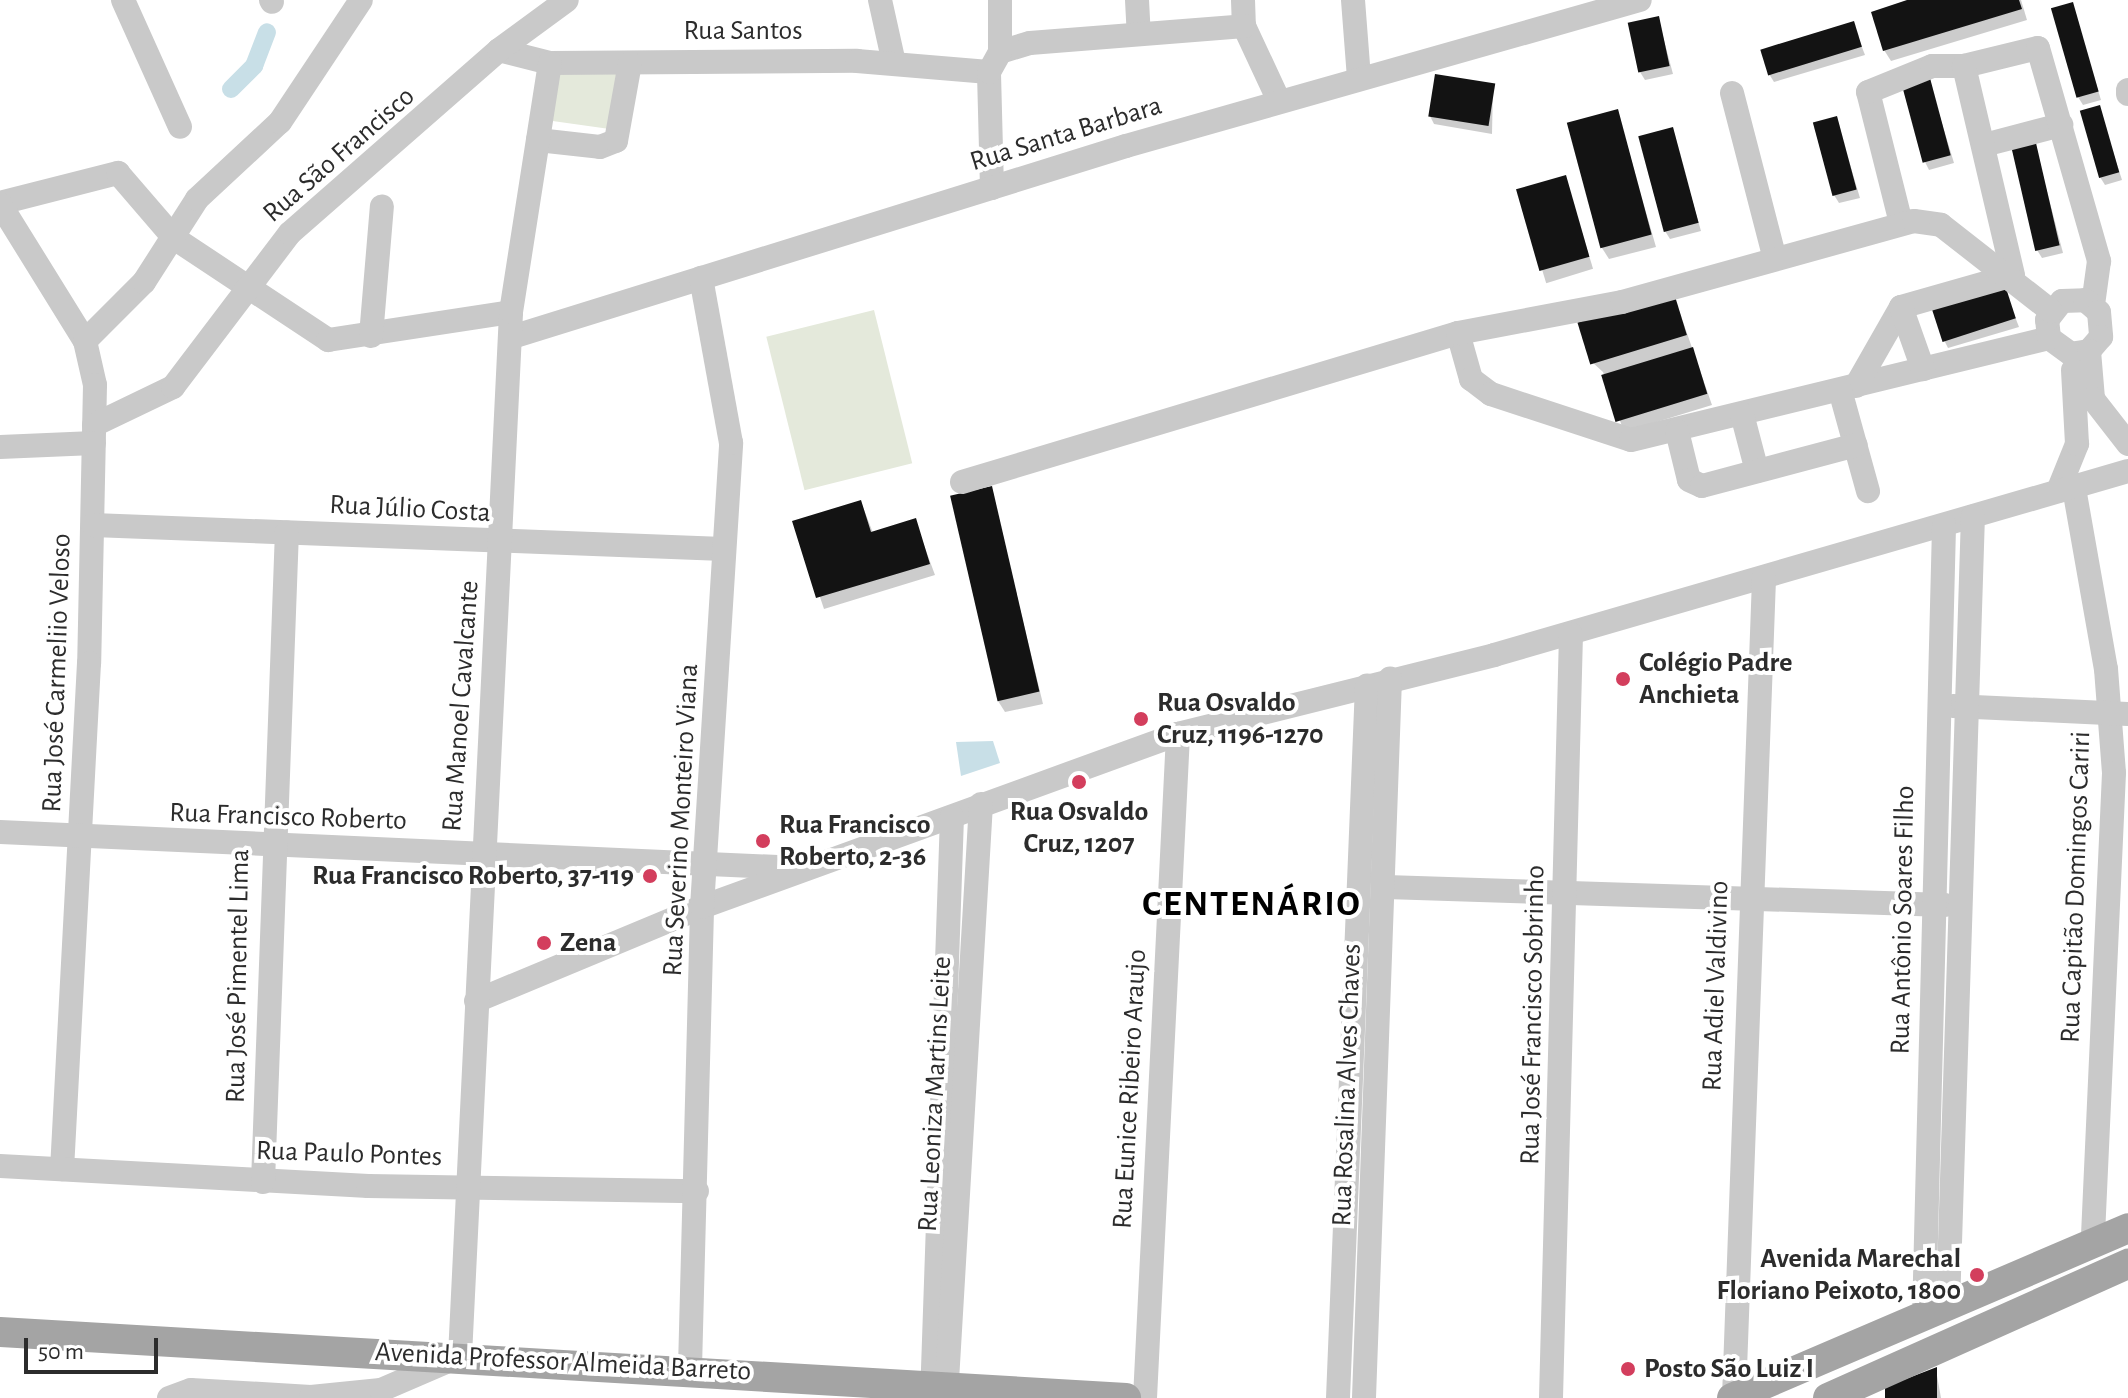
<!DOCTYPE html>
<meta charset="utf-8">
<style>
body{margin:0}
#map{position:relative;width:2128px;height:1398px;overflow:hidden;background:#fff;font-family:"Alegreya Sans",sans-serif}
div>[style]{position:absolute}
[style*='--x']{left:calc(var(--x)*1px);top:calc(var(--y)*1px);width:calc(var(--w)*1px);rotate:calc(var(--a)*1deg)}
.green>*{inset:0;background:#e4e9db;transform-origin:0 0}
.water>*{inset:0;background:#c8dfe7}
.shadow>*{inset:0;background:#0003;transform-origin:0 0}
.canal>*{height:18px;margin:-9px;padding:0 9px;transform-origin:9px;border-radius:9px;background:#c8dfe7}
.building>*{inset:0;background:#131313;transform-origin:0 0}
.minor>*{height:24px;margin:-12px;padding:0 12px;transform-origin:12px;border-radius:12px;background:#c9c9c9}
.major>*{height:30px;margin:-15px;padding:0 15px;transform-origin:15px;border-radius:15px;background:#a4a4a4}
.dots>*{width:22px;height:22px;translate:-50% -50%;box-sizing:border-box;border:4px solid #fff;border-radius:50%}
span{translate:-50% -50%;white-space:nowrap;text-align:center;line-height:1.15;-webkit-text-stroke:8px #fff;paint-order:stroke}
.street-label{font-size:28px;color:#2c2c2c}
.poi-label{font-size:28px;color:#2c2c2c;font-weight:700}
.left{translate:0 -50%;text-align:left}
.right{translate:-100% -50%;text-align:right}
.district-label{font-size:36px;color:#000;font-weight:700;letter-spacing:2px}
.scale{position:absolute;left:24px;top:1338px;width:134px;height:36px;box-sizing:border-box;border:4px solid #2c2c2c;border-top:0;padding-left:10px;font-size:24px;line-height:28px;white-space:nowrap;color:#2c2c2c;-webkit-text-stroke:6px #fff;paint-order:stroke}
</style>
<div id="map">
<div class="green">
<div style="left:557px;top:51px;width:72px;height:70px;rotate:8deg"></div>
<div style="left:874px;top:310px;width:158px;height:111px;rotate:76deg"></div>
</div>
<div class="water">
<div style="clip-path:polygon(993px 741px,1000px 763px,961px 776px,956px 742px)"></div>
</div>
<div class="shadow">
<div style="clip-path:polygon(1909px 0,2021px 0,2027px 20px,1891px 61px,1884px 50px)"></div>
<div style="clip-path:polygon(2072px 4px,2101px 100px,2083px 105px,2078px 97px)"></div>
<div style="clip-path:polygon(1658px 18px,1673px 74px,1645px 80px,1640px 72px)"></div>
<div style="clip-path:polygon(1853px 24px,1865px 55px,1774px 82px,1769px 74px)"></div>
<div style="clip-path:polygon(1929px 80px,1954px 163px,1929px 170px,1925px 162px)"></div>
<div style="clip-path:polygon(1493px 86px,1492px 134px,1434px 124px,1430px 116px)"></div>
<div style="clip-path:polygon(2099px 108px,2122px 180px,2105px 185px,2100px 177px)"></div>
<div style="clip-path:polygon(1617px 111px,1656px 247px,1609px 259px,1602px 248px)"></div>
<div style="clip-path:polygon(1836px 118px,1860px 198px,1839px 203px,1834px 195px)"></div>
<div style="clip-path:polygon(1672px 130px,1701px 231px,1670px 239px,1665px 231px)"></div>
<div style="clip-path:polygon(2035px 145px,2063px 253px,2042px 258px,2037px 250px)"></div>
<div style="left:1565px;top:177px;width:96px;height:49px;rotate:73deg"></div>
<div style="clip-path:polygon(2004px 288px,2019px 327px,1948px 348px,1944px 340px)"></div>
<div style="clip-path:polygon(1674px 296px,1712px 405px,1624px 432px,1603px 372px,1592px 362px)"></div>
<div style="clip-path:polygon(991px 489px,1043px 704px,1005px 712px,998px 701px)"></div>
<div style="clip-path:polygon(861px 502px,873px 533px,915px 521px,935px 575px,824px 609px,795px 523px)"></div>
<div style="clip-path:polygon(1936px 1370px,1941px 1398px,1887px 1398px)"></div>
</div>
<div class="canal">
<div style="--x:231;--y:89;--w:33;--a:-45"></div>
<div style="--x:254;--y:66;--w:36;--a:-69"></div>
</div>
<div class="building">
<div style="clip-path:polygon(1907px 0,2019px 0,2022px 9px,1883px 51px,1871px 12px)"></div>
<div style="left:2073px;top:2px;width:93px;height:23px;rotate:74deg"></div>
<div style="left:1659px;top:16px;width:51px;height:32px;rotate:78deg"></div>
<div style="left:1854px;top:21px;width:27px;height:98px;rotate:73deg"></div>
<div style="left:1435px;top:74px;width:61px;height:43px;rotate:9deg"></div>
<div style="left:1930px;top:78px;width:80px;height:29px;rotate:75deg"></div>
<div style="left:2100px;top:105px;width:70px;height:21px;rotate:74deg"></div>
<div style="left:1618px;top:109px;width:130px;height:53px;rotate:75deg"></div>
<div style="left:1837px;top:116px;width:76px;height:25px;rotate:75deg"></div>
<div style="left:1673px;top:127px;width:99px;height:36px;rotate:75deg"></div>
<div style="left:2036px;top:143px;width:105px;height:25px;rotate:77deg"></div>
<div style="left:1566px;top:175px;width:85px;height:52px;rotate:74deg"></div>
<div style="left:2005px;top:285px;width:35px;height:77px;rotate:72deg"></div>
<div style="left:1674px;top:293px;width:44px;height:101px;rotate:73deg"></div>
<div style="left:1693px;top:347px;width:49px;height:96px;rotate:73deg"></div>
<div style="left:992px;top:486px;width:211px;height:43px;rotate:77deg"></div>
<div style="clip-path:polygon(861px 500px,871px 532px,916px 518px,930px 564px,816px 598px,792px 521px)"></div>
<div style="clip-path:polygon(1937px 1367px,1937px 1398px,1885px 1398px,1885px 1387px)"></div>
</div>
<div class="minor">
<div style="--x:123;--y:0;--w:139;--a:65.8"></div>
<div style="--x:271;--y:0;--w:2;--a:63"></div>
<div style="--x:880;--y:0;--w:65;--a:77.5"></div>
<div style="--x:1137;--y:0;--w:33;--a:87"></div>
<div style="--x:1243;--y:0;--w:26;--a:88"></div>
<div style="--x:1244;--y:26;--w:83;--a:65"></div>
<div style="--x:1353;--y:0;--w:78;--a:85.6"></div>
<div style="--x:499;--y:50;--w:53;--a:14.3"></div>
<div style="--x:550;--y:63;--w:307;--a:-0.4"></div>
<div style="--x:857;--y:61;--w:132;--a:4.8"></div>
<div style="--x:1000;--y:52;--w:31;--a:-17"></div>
<div style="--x:1030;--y:43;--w:215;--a:-4.5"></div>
<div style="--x:2128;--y:90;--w:4;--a:90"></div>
<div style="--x:1732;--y:93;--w:171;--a:75.5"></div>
<div style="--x:538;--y:140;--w:62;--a:6.4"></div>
<div style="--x:600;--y:147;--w:17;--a:-21"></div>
<div style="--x:616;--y:141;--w:79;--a:-79.8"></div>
<div style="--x:1984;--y:145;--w:80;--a:-14.6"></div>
<div style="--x:992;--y:188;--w:116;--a:-91.5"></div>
<div style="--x:989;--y:72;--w:23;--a:-61"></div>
<div style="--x:1000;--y:52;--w:52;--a:-90"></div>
<div style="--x:0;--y:203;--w:122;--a:-14.3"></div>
<div style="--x:118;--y:173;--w:86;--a:49.3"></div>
<div style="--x:174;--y:238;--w:185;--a:33.5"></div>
<div style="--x:328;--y:340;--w:185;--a:-8.7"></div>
<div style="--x:0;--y:204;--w:161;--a:58.2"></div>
<div style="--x:85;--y:341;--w:45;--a:77.2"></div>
<div style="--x:95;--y:385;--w:278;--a:91.2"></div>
<div style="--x:89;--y:663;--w:507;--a:93.05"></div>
<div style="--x:1901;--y:223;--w:135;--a:-104.1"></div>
<div style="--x:1868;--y:92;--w:69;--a:-22.1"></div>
<div style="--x:1932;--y:66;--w:32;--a:0"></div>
<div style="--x:1964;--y:66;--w:76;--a:-13.7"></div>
<div style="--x:2038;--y:48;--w:222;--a:74"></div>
<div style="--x:2099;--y:261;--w:44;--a:97.8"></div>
<div style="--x:1901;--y:307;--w:116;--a:-15.9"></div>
<div style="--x:2013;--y:275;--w:215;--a:-103.2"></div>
<div style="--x:1458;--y:333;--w:48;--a:74.2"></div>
<div style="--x:1471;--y:379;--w:25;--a:37"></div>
<div style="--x:1491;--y:394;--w:147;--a:18.2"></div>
<div style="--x:1631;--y:440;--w:430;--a:-13.7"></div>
<div style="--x:371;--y:336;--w:130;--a:-85.2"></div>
<div style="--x:512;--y:337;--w:643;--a:-17.28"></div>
<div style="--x:1126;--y:146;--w:534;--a:-15.86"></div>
<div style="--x:85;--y:341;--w:83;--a:-45"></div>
<div style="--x:144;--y:282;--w:98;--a:-57.4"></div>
<div style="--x:197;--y:199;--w:113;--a:-42.9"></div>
<div style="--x:280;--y:122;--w:146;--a:-56.4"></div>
<div style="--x:2089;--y:351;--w:18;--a:171"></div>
<div style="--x:2071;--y:354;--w:27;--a:-144"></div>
<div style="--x:2049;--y:338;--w:18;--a:-96"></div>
<div style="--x:2047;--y:320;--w:24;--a:-52"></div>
<div style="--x:2062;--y:301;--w:23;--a:-2"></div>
<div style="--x:2085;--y:300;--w:18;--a:41"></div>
<div style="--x:2099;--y:312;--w:25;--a:85"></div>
<div style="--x:2101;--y:337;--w:18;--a:131"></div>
<div style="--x:2089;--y:351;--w:48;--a:85.2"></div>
<div style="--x:2093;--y:399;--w:57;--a:52.1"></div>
<div style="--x:1856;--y:386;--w:91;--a:-60.3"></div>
<div style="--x:1901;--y:307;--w:66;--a:70.5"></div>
<div style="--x:1840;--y:390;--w:105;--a:74.5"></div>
<div style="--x:1742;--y:414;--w:59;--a:75.3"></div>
<div style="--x:94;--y:425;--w:88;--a:-25.7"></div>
<div style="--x:173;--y:387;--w:193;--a:-52.8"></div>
<div style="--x:290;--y:233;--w:278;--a:-41.2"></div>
<div style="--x:499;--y:50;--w:84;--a:-36.3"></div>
<div style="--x:1677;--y:431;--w:50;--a:76.2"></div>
<div style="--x:1689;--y:480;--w:14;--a:25"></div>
<div style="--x:1702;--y:486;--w:159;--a:-14.9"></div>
<div style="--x:0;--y:447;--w:94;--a:-2.4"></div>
<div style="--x:962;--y:482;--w:518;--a:-16.72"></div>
<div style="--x:1458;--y:333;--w:167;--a:-10.7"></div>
<div style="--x:1622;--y:302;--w:303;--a:-15.5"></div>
<div style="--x:1914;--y:221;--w:27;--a:8"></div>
<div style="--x:1941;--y:225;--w:140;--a:38"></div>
<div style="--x:2074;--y:488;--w:184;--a:80"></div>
<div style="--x:2106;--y:669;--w:104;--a:85.6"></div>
<div style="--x:2114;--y:773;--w:471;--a:92.6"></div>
<div style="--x:2058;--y:491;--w:51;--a:-68"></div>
<div style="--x:2077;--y:444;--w:74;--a:-93.1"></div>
<div style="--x:93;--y:525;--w:631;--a:2.18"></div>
<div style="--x:1953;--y:706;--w:175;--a:2.6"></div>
<div style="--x:0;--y:832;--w:800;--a:2.58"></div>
<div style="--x:1386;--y:887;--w:559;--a:1.84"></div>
<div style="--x:476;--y:1001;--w:245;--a:-22.6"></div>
<div style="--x:702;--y:907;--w:506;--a:-19.97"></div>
<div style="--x:1178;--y:734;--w:326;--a:-14"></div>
<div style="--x:1494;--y:655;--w:660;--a:-16.18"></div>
<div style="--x:0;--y:1166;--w:369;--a:3.1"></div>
<div style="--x:368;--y:1186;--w:329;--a:0.9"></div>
<div style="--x:263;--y:1182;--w:650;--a:-87.89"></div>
<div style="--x:1948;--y:1306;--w:790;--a:-88.19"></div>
<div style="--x:1924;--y:1317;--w:792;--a:-88.55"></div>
<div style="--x:690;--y:1368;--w:461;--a:-88.5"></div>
<div style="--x:702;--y:907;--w:465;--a:-86.4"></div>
<div style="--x:731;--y:443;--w:168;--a:-100.3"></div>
<div style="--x:1734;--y:1397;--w:820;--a:-87.9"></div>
<div style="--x:169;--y:1398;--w:23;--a:-20"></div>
<div style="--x:191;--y:1390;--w:120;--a:3.3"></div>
<div style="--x:311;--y:1397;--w:70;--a:-5.7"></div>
<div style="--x:381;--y:1390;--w:86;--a:-23.3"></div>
<div style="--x:460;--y:1356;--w:1045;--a:-87.2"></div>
<div style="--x:511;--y:312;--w:252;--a:-81.1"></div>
<div style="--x:932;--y:1398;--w:581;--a:-88.03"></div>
<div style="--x:946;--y:1398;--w:595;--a:-86.63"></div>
<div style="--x:1145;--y:1398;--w:665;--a:-87.15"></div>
<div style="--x:1338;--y:1398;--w:713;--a:-87.67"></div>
<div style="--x:1364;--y:1398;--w:720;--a:-87.93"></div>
<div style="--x:1551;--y:1398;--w:764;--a:-88.5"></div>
</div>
<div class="major">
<div style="--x:0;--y:1332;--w:1128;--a:3.35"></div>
<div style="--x:1732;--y:1398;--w:431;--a:-23.2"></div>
<div style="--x:1828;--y:1398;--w:329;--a:-24.1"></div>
</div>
<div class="dots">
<div style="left:1623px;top:679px;background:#d33e5d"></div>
<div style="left:1141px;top:719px;background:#d33e5d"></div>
<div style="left:1079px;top:782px;background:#d33e5d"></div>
<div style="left:763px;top:841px;background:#d33e5d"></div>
<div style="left:650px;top:876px;background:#d33e5d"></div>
<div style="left:544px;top:943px;background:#d33e5d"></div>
<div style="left:1977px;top:1275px;background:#d33e5d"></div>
<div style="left:1628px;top:1369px;background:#d33e5d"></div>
</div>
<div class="street-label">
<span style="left:743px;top:31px">Rua Santos</span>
<span style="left:1066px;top:134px;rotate:-17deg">Rua Santa Barbara</span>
<span style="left:339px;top:155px;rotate:-41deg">Rua São Francisco</span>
<span style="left:410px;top:509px;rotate:3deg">Rua Júlio Costa</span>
<span style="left:57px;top:673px;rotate:-88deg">Rua José Carmeliio Veloso</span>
<span style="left:461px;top:706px;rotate:-86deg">Rua Manoel Cavalcante</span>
<span style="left:288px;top:817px;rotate:2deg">Rua Francisco Roberto</span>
<span style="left:681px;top:820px;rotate:-87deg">Rua Severino Monteiro Viana</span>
<span style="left:2076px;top:887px;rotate:-88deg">Rua Capitão Domingos Cariri</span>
<span style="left:1903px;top:920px;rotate:-89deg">Rua Antônio Soares Filho</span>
<span style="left:238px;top:976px;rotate:-89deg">Rua José Pimentel Lima</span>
<span style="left:1716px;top:986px;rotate:-88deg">Rua Adiel Valdivino</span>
<span style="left:1533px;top:1015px;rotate:-89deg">Rua José Francisco Sobrinho</span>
<span style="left:1347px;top:1085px;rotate:-88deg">Rua Rosalina Alves Chaves</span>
<span style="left:1130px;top:1089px;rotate:-87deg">Rua Eunice Ribeiro Araujo</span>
<span style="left:935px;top:1094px;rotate:-87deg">Rua Leoniza Martins Leite</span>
<span style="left:349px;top:1154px;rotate:2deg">Rua Paulo Pontes</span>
<span style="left:563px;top:1362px;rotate:3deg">Avenida Professor Almeida Barreto</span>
</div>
<div class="poi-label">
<span class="left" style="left:1639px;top:679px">Colégio Padre<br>Anchieta</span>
<span class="left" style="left:1157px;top:719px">Rua Osvaldo<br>Cruz, 1196-1270</span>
<span style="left:1079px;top:828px">Rua Osvaldo<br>Cruz, 1207</span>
<span class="left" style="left:779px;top:841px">Rua Francisco<br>Roberto, 2-36</span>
<span class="right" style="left:634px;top:876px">Rua Francisco Roberto, 37-119</span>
<span class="left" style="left:560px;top:943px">Zena</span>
<span class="right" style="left:1961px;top:1275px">Avenida Marechal<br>Floriano Peixoto, 1800</span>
<span class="left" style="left:1644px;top:1369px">Posto São Luiz I</span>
</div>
<div class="district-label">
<span style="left:1252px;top:905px">CENTENÁRIO</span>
</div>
<div class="scale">50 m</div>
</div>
